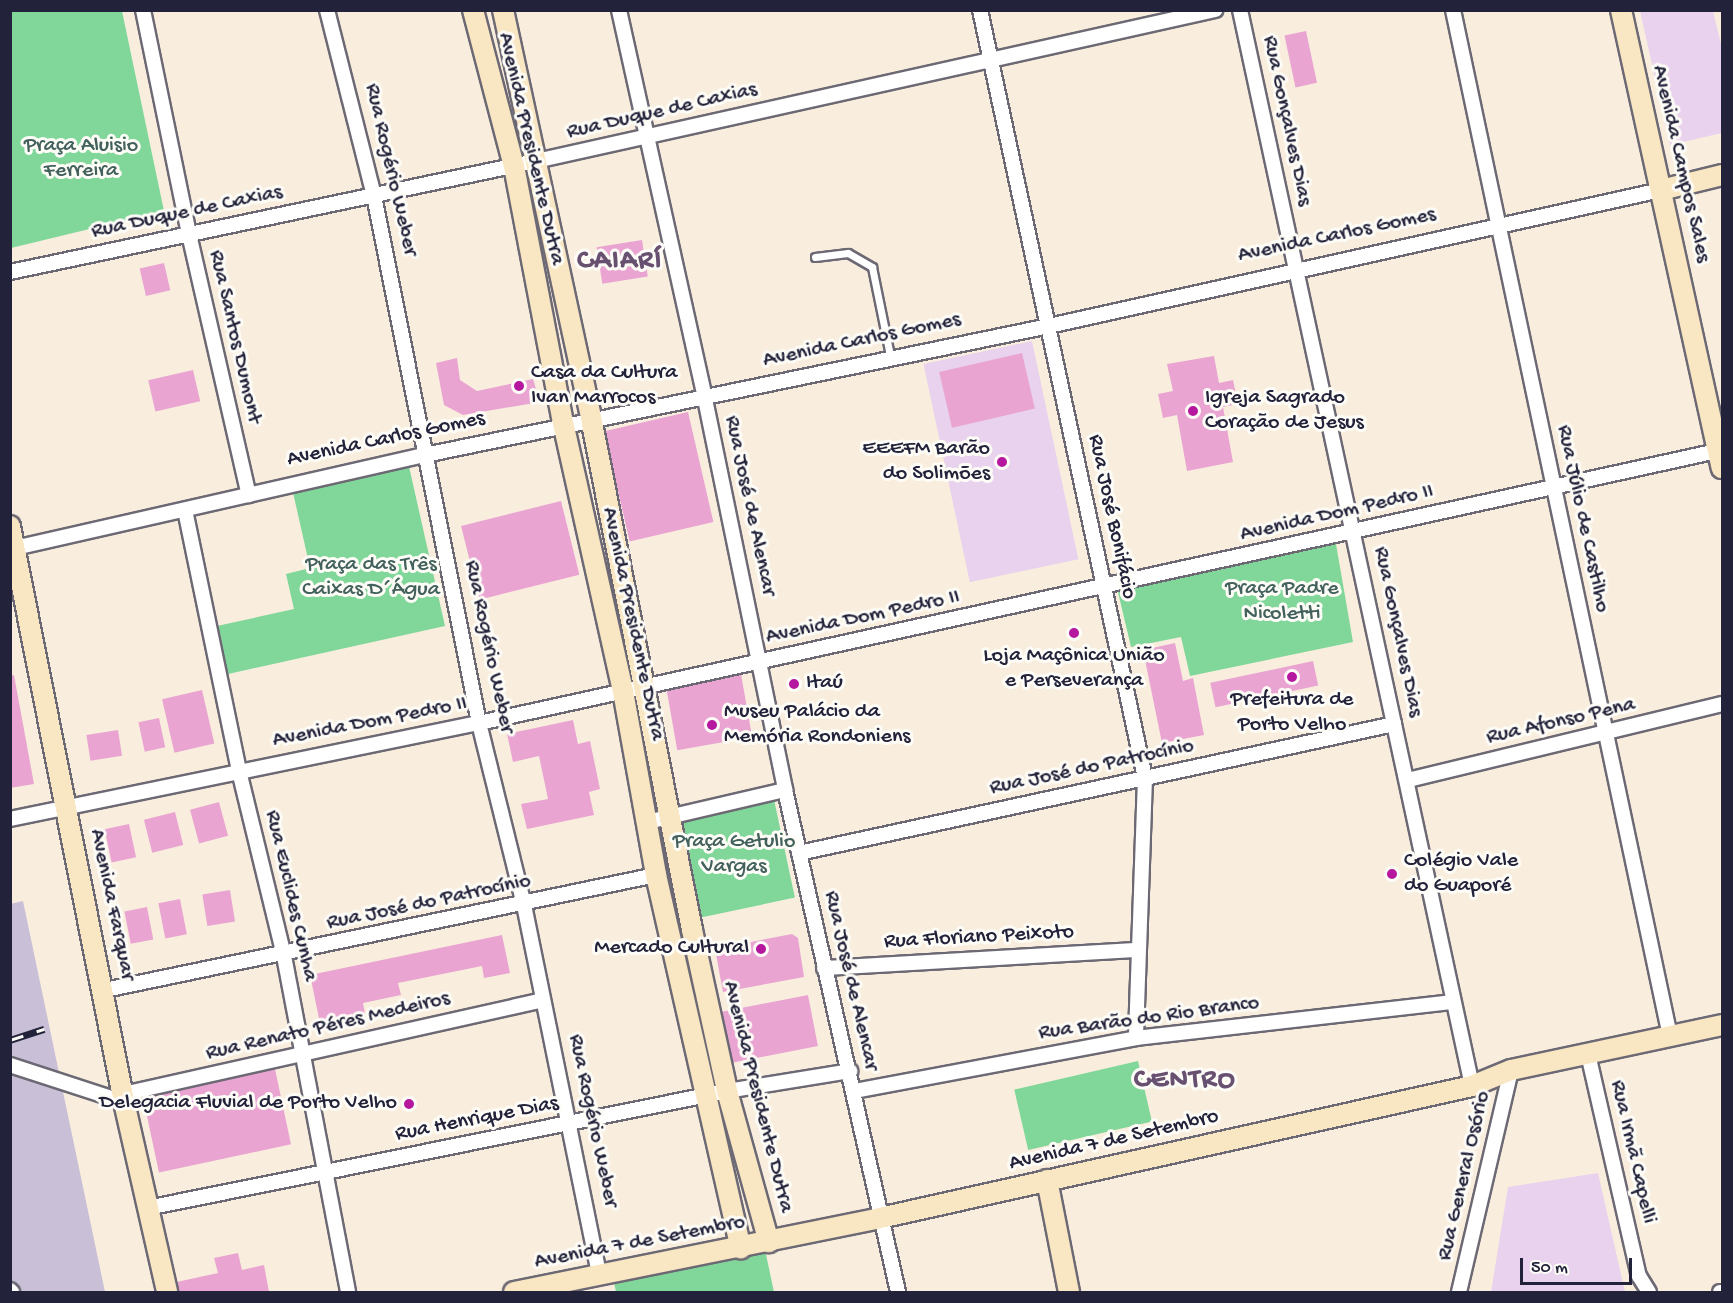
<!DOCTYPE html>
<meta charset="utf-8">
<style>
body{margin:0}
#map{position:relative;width:1733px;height:1303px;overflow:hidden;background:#f9eede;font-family:"Gochi Hand",sans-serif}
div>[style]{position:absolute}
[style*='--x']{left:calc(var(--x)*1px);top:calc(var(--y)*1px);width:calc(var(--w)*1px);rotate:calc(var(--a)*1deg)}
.built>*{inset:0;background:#e9d2ed;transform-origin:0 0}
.industrial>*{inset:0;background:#c9bfd7}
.green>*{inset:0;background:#81d79a;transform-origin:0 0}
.building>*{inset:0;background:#e9a4d2;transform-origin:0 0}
.roads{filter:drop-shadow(2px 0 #6d6974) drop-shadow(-2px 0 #6d6974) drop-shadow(0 2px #6d6974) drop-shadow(0 -2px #6d6974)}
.lane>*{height:7px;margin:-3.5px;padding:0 3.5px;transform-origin:3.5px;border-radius:3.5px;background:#fff}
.street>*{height:14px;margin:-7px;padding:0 7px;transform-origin:7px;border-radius:7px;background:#fff}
.secondary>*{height:20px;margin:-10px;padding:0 10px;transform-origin:10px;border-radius:10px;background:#f9e7c3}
.rail>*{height:7px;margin-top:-3.5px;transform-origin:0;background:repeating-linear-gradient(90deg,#fdfcf7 0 14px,#22223b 0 28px);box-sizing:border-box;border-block:2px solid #22223b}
.dots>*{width:16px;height:16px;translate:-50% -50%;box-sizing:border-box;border:3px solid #fdfcf7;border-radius:50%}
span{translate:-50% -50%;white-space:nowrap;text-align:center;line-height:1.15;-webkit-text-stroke:6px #fdfcf7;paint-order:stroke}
.street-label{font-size:22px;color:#22223b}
.park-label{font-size:22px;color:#43615c}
.poi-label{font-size:22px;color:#22223b}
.left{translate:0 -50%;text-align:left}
.right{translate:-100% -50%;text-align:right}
.district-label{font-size:28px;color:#685070;font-weight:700;letter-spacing:1.5px}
.frame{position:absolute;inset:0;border:12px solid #22223b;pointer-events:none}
.scale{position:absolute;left:1520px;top:1258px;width:112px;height:27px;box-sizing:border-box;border:3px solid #22223b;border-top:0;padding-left:8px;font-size:18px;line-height:21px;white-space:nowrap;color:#22223b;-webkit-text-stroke:4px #fdfcf7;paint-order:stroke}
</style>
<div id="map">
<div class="built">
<div style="clip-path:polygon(1640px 11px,1713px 11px,1722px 48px,1722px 133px,1670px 145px)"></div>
<div style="left:1032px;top:341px;width:223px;height:111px;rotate:78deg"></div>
<div style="clip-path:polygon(1598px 1173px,1625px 1292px,1491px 1292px,1508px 1187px)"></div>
</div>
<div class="industrial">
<div style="clip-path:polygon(23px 901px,105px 1292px,11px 1292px,10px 904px)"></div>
</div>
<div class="green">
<div style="clip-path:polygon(10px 11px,122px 11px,164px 211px,11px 248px)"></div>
<div style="clip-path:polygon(408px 462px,445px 626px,228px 674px,217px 626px,294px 609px,286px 574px,310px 568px,292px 488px)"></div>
<div style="clip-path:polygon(1328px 536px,1336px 544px,1353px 642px,1190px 676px,1181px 637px,1131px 647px,1117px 588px)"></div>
<div style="left:772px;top:790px;width:110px;height:102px;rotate:78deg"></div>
<div style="left:1138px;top:1061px;width:62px;height:127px;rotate:77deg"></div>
<div style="clip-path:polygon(764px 1245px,774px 1292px,616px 1292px,613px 1278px)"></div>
</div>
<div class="building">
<div style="left:1306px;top:31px;width:53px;height:22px;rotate:78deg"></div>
<div style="left:642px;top:240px;width:37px;height:46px;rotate:81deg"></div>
<div style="left:164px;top:263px;width:28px;height:25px;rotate:77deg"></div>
<div style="left:1022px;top:353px;width:57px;height:85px;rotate:77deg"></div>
<div style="clip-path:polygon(1214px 356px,1219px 383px,1233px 380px,1238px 404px,1223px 407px,1233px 462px,1187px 471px,1177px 415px,1163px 418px,1158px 394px,1173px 391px,1167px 364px)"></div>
<div style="clip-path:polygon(457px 358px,460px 380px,477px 391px,533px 379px,540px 402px,463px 415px,444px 405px,436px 363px)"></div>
<div style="left:193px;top:370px;width:32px;height:46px;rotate:77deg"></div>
<div style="left:688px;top:412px;width:113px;height:86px;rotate:77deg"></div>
<div style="left:561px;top:501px;width:76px;height:103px;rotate:76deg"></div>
<div style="clip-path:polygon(1175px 643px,1183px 681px,1193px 678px,1204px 735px,1162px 743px,1143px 650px)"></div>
<div style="left:1313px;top:661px;width:25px;height:105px;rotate:78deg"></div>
<div style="left:741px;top:674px;width:64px;height:76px;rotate:80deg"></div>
<div style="clip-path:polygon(14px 675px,34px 784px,10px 788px,10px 676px)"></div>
<div style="left:202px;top:690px;width:55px;height:41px;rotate:77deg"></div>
<div style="left:159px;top:718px;width:30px;height:21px;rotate:78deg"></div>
<div style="clip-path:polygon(573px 720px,578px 744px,590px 741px,600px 789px,589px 792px,594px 815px,527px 829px,521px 804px,548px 799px,539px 756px,513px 762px,507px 734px)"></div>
<div style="left:118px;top:730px;width:26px;height:32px;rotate:81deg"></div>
<div style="left:219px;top:802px;width:35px;height:30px;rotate:75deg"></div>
<div style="left:175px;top:812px;width:34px;height:32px;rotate:76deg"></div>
<div style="left:129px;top:824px;width:34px;height:25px;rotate:78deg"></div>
<div style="left:230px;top:890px;width:32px;height:28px;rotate:81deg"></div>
<div style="left:180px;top:899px;width:36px;height:22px;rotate:79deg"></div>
<div style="left:147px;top:907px;width:33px;height:23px;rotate:79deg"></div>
<div style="clip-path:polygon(792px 934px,798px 938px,804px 977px,723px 992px,715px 949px)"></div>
<div style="clip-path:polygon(502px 935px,510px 973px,484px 978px,482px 966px,398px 983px,401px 995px,363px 1003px,365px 1014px,320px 1023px,310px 975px)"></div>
<div style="left:808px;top:995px;width:52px;height:89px;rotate:79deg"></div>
<div style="left:275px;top:1069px;width:77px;height:135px;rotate:78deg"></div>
<div style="clip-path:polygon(238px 1253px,242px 1270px,264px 1265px,269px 1292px,174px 1292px,172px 1283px,218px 1273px,214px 1258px)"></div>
</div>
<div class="roads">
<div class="lane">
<div style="--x:815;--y:257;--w:33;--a:-7"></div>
<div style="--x:848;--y:253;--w:28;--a:30"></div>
<div style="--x:872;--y:267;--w:95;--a:78.5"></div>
</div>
<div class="street">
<div style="--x:143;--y:10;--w:229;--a:78.4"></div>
<div style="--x:189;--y:234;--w:268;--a:77.1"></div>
<div style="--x:327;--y:10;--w:192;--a:75.8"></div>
<div style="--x:374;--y:196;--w:537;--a:78.73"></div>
<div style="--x:479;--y:723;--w:187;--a:76.1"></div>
<div style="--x:524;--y:905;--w:377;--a:78.5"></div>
<div style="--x:619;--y:10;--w:398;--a:77.5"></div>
<div style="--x:705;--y:399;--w:399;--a:78.4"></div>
<div style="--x:785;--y:790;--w:515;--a:77.31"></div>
<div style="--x:980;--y:10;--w:786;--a:77.87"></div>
<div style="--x:1145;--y:778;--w:260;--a:92"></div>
<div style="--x:1240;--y:10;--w:1101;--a:77.83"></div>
<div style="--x:1453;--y:10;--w:1049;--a:78.06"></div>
<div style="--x:10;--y:272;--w:538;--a:-11.92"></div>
<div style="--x:536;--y:161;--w:696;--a:-12.54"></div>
<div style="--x:185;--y:510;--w:267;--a:78.3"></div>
<div style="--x:239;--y:771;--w:190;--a:76.3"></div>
<div style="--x:284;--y:956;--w:342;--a:79.2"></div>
<div style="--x:10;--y:549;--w:426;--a:-12.8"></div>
<div style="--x:425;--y:455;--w:637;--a:-11.68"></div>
<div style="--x:1049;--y:326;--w:627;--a:-12.53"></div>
<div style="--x:1408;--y:780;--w:323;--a:-13.6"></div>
<div style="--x:10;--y:819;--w:479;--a:-11.6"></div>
<div style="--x:479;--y:723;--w:1273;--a:-12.39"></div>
<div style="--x:647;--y:822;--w:142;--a:-13.1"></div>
<div style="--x:799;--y:853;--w:609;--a:-12.23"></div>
<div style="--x:824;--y:968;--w:313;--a:-3.3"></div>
<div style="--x:105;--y:990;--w:563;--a:-11.79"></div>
<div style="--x:1588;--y:1054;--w:228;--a:77.1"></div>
<div style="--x:1639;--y:1276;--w:19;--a:58"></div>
<div style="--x:10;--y:1065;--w:120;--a:18"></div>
<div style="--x:854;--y:1091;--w:287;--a:-10.6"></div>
<div style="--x:1136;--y:1038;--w:319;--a:-6.5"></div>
<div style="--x:123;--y:1094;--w:429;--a:-12.6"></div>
<div style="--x:147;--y:1208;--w:592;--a:-11.4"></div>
<div style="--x:727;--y:1091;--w:125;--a:-9.2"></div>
<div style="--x:10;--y:1290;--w:3;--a:45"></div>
<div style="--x:1459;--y:1292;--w:228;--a:-76.8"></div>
<div style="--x:1720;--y:1292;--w:2;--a:0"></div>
</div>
<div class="secondary">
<div style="--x:473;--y:10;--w:161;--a:75.3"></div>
<div style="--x:514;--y:166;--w:266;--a:79.2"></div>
<div style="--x:564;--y:427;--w:271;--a:77.4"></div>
<div style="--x:623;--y:691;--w:187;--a:79.8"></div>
<div style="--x:656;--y:875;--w:383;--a:77.2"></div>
<div style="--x:503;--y:10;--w:422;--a:77.8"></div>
<div style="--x:592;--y:423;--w:517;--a:78.84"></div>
<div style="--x:692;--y:930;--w:165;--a:77.7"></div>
<div style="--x:727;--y:1091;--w:157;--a:74.5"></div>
<div style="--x:1621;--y:10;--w:469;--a:77.6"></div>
<div style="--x:1661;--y:190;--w:63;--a:-13.8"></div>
<div style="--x:10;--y:526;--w:587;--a:78.8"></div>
<div style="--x:124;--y:1102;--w:195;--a:77.2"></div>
<div style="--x:1047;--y:1180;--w:114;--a:78.9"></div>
<div style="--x:514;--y:1292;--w:373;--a:-11.4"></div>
<div style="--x:880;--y:1218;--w:607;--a:-12.57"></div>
<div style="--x:1472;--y:1086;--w:42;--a:-22.3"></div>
<div style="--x:1511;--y:1070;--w:216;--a:-12"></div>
</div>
</div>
<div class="rail">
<div style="--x:10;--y:1040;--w:36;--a:-18"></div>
</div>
<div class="dots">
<div style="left:519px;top:386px;background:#b5179e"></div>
<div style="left:1193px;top:411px;background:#b5179e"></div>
<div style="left:1002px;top:462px;background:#b5179e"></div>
<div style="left:1074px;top:633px;background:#b5179e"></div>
<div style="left:1292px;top:677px;background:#b5179e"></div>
<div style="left:794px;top:684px;background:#b5179e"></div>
<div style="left:712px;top:725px;background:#b5179e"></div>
<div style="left:1392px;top:874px;background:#b5179e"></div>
<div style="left:761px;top:949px;background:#b5179e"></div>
<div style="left:409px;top:1104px;background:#b5179e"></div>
</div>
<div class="street-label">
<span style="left:662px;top:112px;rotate:-13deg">Rua Duque de Caxias</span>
<span style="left:1286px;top:121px;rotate:78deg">Rua Gonçalves Dias</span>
<span style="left:530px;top:149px;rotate:77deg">Avenida Presidente Dutra</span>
<span style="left:1680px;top:164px;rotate:77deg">Avenida Campos Sales</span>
<span style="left:390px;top:170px;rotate:77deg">Rua Rogério Weber</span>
<span style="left:187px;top:213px;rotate:-12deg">Rua Duque de Caxias</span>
<span style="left:1337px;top:236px;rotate:-12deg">Avenida Carlos Gomes</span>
<span style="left:234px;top:337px;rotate:77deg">Rua Santos Dumont</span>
<span style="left:862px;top:341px;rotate:-12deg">Avenida Carlos Gomes</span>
<span style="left:386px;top:440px;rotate:-12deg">Avenida Carlos Gomes</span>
<span style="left:749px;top:506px;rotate:78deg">Rua José de Alencar</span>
<span style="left:1337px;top:514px;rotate:-13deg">Avenida Dom Pedro II</span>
<span style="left:1111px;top:517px;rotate:78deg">Rua José Bonifácio</span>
<span style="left:1582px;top:519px;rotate:78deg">Rua Júlio de Castilho</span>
<span style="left:863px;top:618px;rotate:-12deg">Avenida Dom Pedro II</span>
<span style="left:632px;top:624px;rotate:78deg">Avenida Presidente Dutra</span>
<span style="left:1397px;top:632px;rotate:78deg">Rua Gonçalves Dias</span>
<span style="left:488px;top:647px;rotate:78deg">Rua Rogério Weber</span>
<span style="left:1561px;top:722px;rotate:-13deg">Rua Afonso Pena</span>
<span style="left:370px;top:723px;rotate:-11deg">Avenida Dom Pedro II</span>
<span style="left:1092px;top:768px;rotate:-12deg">Rua José do Patrocínio</span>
<span style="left:290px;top:896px;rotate:77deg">Rua Euclides Cunha</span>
<span style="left:429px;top:903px;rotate:-12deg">Rua José do Patrocínio</span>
<span style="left:111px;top:905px;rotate:78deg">Avenida Farquar</span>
<span style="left:979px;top:938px;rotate:-3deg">Rua Floriano Peixoto</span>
<span style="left:850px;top:981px;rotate:77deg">Rua José de Alencar</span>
<span style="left:1149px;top:1019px;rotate:-8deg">Rua Barão do Rio Branco</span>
<span style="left:328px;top:1027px;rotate:-13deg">Rua Renato Péres Medeiros</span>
<span style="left:757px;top:1097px;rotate:76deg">Avenida Presidente Dutra</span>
<span style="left:477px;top:1120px;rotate:-11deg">Rua Henrique Dias</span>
<span style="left:592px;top:1121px;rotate:78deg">Rua Rogério Weber</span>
<span style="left:1114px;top:1141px;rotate:-13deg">Avenida 7 de Setembro</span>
<span style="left:1632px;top:1152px;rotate:77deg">Rua Irmã Capelli</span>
<span style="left:1465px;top:1176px;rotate:-77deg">Rua General Osório</span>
<span style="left:640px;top:1243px;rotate:-11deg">Avenida 7 de Setembro</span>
</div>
<div class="park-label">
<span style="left:81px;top:159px">Praça Aluisio<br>Ferreira</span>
<span style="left:371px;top:578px">Praça das Três<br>Caixas D´Água</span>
<span style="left:1282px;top:602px">Praça Padre<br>Nicoletti</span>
<span style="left:734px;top:855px">Praça Getulio<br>Vargas</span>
</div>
<div class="poi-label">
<span class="left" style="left:531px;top:386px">Casa da Cultura<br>Ivan Marrocos</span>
<span class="left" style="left:1205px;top:411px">Igreja Sagrado<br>Coração de Jesus</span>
<span class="right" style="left:990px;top:462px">EEEFM Barão<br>do Solimões</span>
<span style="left:1074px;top:669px">Loja Maçônica União<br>e Perseverança</span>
<span class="left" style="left:806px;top:684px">Itaú</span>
<span style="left:1292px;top:713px">Prefeitura de<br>Porto Velho</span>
<span class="left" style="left:724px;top:725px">Museu Palácio da<br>Memória Rondoniens</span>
<span class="left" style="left:1404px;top:874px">Colégio Vale<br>do Guaporé</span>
<span class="right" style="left:749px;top:949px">Mercado Cultural</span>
<span class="right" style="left:397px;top:1104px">Delegacia Fluvial de Porto Velho</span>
</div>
<div class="district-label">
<span style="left:620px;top:262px">CAIARÍ</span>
<span style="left:1185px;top:1081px">CENTRO</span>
</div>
<div class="frame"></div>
<div class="scale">50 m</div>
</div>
